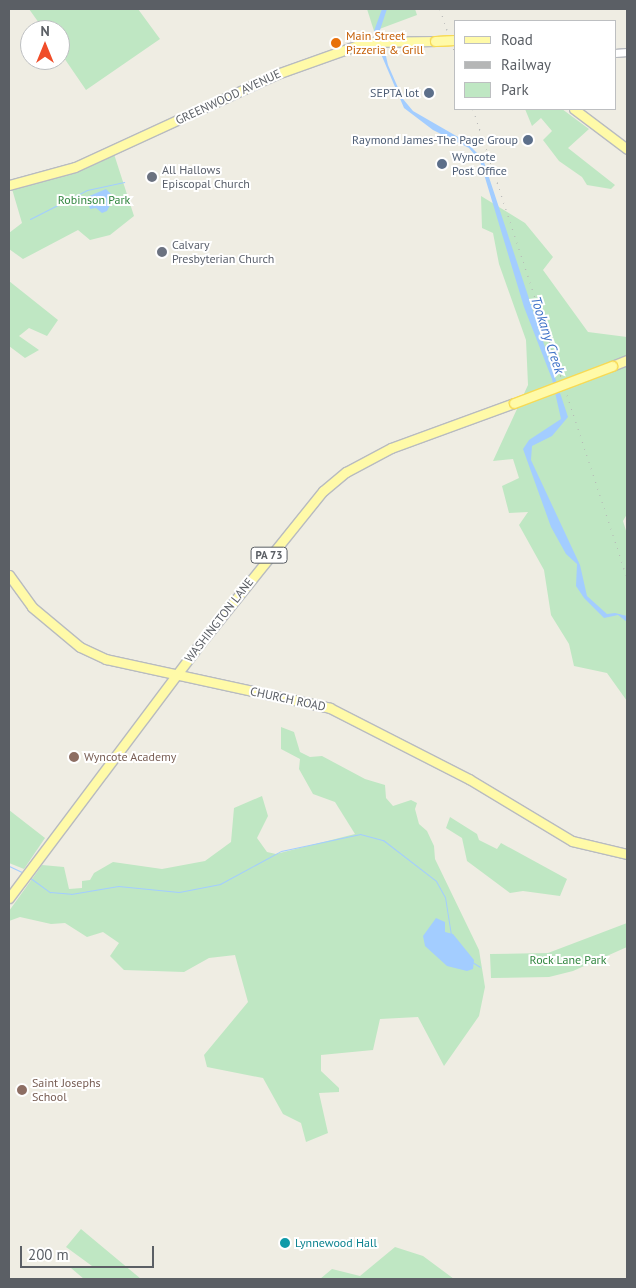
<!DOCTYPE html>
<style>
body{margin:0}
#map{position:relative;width:636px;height:1288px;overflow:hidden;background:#efede3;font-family:"PT Sans",sans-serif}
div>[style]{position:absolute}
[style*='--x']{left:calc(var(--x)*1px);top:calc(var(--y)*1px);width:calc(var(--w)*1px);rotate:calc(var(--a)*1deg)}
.green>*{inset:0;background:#bfe7c3}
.water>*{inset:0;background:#a3cdff}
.stream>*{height:1px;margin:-0.5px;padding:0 0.5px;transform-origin:0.5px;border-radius:0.5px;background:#a3cdff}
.roads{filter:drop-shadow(1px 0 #b8bbc0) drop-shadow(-1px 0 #b8bbc0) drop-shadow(0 1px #b8bbc0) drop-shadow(0 -1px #b8bbc0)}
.minor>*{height:7px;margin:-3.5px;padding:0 3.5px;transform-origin:3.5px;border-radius:3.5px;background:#fff}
.major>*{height:9px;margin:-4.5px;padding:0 4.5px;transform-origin:4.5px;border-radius:4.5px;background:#fffaa8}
.rail>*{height:1px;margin-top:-0.5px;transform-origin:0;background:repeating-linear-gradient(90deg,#b5b6b6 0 1px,transparent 0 7px)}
.bridges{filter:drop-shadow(1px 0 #f7da55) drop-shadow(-1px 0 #f7da55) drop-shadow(0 1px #f7da55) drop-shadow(0 -1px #f7da55)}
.major-bridge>*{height:9px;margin:-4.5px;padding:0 4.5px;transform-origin:4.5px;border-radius:4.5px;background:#fffaa8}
.dots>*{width:14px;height:14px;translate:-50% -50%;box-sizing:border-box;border:2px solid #fff;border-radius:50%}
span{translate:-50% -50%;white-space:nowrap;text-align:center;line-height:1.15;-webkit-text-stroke:4px #fff;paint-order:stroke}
.shield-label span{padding:1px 4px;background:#fff;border:1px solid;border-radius:4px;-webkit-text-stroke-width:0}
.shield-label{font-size:11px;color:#5b5f65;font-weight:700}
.food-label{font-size:12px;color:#c56008}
.left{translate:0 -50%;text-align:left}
.service-label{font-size:12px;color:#4e5e75}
.right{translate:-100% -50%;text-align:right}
.street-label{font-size:12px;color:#5b5f65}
.worship-label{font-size:12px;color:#5b616d}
.park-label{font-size:12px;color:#31863f}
.education-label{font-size:12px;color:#785e54}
.culture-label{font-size:12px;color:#0d838f}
.water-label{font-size:14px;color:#4174c8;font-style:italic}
.frame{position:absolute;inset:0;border:10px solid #5b5f65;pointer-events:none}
.legend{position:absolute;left:454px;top:20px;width:162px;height:90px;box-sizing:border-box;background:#fff;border:1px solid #bdbfc1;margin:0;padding:6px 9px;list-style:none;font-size:15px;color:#5b5f65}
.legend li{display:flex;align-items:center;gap:10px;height:25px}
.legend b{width:25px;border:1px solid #bdbfc1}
.north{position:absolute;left:20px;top:20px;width:50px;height:50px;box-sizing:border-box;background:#fff;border:1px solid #bdbfc1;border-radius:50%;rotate:0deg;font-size:14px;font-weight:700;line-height:20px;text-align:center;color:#5b5f65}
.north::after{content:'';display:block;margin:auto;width:18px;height:22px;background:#f04d29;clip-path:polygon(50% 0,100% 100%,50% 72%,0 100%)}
.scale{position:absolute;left:20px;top:1246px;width:134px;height:22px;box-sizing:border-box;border:2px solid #5b5f65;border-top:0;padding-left:6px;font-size:15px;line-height:18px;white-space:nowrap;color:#5b5f65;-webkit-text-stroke:4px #fff;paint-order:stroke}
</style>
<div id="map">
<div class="green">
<div style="clip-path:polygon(29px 9px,138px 9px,160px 39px,86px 90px,60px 52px,60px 30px,44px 30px)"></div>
<div style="clip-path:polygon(367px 9px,415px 9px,417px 15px,374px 31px)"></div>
<div style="clip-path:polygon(525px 109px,562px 109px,589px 129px,568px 148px,615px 185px,611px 189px,587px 185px,582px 177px,559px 161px,543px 140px,552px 131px,541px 118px,532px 126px)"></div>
<div style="clip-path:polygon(114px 154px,134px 216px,110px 235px,90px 240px,78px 230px,23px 259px,9px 249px,9px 233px,22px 223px,12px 189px,77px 171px)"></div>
<div style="clip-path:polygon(481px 196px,525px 223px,553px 257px,543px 270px,588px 332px,627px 337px,627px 514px,623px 521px,627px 534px,627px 701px,607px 673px,574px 666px,569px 644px,551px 615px,544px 570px,519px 525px,528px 512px,509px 513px,502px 486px,519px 478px,513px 459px,493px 461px,528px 385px,526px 340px,499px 264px,493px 233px,482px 228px)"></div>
<div style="clip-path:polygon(9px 281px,58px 320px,47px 336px,29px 328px,19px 336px,39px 350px,25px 358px,9px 346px)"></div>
<div style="clip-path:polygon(281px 727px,294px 732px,300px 752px,310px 757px,322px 756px,365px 779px,385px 785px,386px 798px,393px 806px,411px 800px,417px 803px,415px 809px,419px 824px,427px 831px,434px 846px,435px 859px,479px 950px,485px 987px,479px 1016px,444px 1066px,418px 1017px,380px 1019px,373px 1050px,321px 1055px,321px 1071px,339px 1088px,339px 1092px,319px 1093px,328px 1133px,306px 1142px,301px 1123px,283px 1114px,263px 1078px,207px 1067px,204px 1055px,248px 1002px,235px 955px,209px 958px,184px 972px,124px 970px,110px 956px,119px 943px,103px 932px,87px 937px,65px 923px,51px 924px,20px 917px,9px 921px,9px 911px,42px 865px,64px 867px,69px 889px,82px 888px,82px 881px,90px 880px,94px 873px,113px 862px,162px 869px,205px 861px,231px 842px,234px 808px,262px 796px,268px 816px,257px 838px,267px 852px,276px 854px,355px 834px,335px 802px,313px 794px,299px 769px,300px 759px,281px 749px)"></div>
<div style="clip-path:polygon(9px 810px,45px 838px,24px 869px,9px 863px)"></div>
<div style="clip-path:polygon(450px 817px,477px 834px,479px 840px,497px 849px,501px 843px,567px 879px,560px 896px,523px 891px,510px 893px,467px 861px,462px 838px,446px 828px)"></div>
<div style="clip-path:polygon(627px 923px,627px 947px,573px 971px,549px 977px,491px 978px,490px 954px,548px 953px)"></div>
<div style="clip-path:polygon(81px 1229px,141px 1279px,84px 1279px,71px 1268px,92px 1266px,66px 1247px)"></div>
<div style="clip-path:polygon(395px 1247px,423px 1256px,454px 1279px,320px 1279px,332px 1269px,360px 1276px)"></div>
</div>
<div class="water">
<div style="clip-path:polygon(382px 9px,387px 9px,380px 30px,388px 65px,403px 99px,413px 111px,465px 141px,483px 159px,568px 417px,552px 436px,532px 446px,531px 460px,580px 565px,587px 596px,607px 614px,615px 613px,627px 616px,627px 622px,618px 615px,604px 618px,584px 598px,576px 586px,577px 564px,566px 554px,551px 527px,523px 449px,529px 440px,561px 419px,552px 379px,524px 307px,480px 161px,469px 148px,433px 130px,404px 108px,378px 47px,374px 31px)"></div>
<div style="clip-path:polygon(106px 189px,114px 197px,107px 211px,102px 213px,96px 208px,90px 209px,87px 197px)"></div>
<div style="clip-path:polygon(436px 918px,445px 922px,445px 932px,453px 934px,474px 960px,473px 969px,467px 971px,447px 966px,425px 946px,423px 936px)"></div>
</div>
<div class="stream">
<div style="--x:30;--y:219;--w:64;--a:-27"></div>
<div style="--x:87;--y:190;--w:38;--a:-12"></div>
<div style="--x:9;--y:866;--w:17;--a:25"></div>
<div style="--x:29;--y:877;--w:26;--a:36"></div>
<div style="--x:50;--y:892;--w:21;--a:5"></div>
<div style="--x:71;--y:894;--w:48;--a:-9.7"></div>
<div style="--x:118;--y:886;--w:61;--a:5.6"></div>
<div style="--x:179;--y:892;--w:42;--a:-11"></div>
<div style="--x:220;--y:884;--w:69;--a:-28.4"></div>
<div style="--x:281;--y:851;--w:81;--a:-12.1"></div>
<div style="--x:360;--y:834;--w:24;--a:15"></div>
<div style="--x:383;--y:840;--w:67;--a:37.7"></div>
<div style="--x:436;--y:881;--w:18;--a:61"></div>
<div style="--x:445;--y:897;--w:37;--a:81"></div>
<div style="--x:472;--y:962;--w:9;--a:32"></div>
</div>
<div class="roads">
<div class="minor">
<div style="--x:615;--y:53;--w:12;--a:-5"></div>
</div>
<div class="major">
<div style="--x:574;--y:109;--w:66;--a:37"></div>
<div style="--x:9;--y:185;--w:68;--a:-15.3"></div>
<div style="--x:75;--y:167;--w:222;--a:-24.7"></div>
<div style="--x:277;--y:74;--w:96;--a:-19.6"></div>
<div style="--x:367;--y:42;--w:68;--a:-0.8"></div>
<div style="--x:612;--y:366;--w:16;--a:-22"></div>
<div style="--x:9;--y:575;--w:39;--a:54"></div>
<div style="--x:32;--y:607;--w:62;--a:39.8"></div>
<div style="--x:80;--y:647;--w:29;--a:25"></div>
<div style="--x:106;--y:659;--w:229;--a:12.3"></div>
<div style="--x:330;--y:708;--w:156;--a:27.1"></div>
<div style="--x:469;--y:779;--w:120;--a:31"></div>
<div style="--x:572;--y:841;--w:57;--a:13.3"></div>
<div style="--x:9;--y:898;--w:310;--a:-53.1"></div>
<div style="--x:195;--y:650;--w:204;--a:-51.2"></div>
<div style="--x:323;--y:491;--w:30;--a:-40"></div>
<div style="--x:346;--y:472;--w:51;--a:-28.1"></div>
<div style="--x:391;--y:448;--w:131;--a:-20.1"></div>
</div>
</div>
<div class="rail">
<div style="--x:440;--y:9;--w:46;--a:71.2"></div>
<div style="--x:473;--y:109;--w:494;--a:71.8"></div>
</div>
<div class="bridges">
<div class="major-bridge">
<div style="--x:435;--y:41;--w:20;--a:-3"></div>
<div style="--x:514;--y:403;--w:105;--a:-20.7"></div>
</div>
</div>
<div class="dots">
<div style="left:336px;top:43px;background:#e8710a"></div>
<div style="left:429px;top:93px;background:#5c6f8a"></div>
<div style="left:528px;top:140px;background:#5c6f8a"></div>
<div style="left:442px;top:164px;background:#5c6f8a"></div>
<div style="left:152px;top:177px;background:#6b7280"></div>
<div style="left:162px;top:252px;background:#6b7280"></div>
<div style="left:74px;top:757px;background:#8d6e63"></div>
<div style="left:22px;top:1090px;background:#8d6e63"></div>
<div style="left:285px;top:1243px;background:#0f9aa8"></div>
</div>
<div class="shield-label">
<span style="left:269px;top:555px">PA 73</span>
</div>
<div class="food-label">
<span class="left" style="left:346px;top:43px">Main Street<br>Pizzeria &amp; Grill</span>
</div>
<div class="service-label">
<span class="right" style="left:419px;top:93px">SEPTA lot</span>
<span class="right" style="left:518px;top:140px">Raymond James-The Page Group</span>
<span class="left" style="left:452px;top:164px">Wyncote<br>Post Office</span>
</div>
<div class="street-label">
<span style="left:228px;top:97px;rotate:-25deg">GREENWOOD AVENUE</span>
<span style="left:219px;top:620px;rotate:-52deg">WASHINGTON LANE</span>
<span style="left:288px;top:699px;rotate:12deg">CHURCH ROAD</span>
</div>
<div class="worship-label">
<span class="left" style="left:162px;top:177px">All Hallows<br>Episcopal Church</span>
<span class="left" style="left:172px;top:252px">Calvary<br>Presbyterian Church</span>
</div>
<div class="park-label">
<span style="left:94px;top:200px">Robinson Park</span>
<span style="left:568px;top:960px">Rock Lane Park</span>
</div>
<div class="education-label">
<span class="left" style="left:84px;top:757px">Wyncote Academy</span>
<span class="left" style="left:32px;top:1090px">Saint Josephs<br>School</span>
</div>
<div class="culture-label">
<span class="left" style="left:295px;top:1243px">Lynnewood Hall</span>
</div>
<div class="water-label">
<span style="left:548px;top:335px;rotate:72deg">Tookany Creek</span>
</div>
<div class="frame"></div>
<ul class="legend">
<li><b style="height:6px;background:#fffaa8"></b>Road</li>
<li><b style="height:6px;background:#b5b6b6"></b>Railway</li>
<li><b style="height:14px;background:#bfe7c3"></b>Park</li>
</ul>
<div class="north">N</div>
<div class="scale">200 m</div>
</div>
